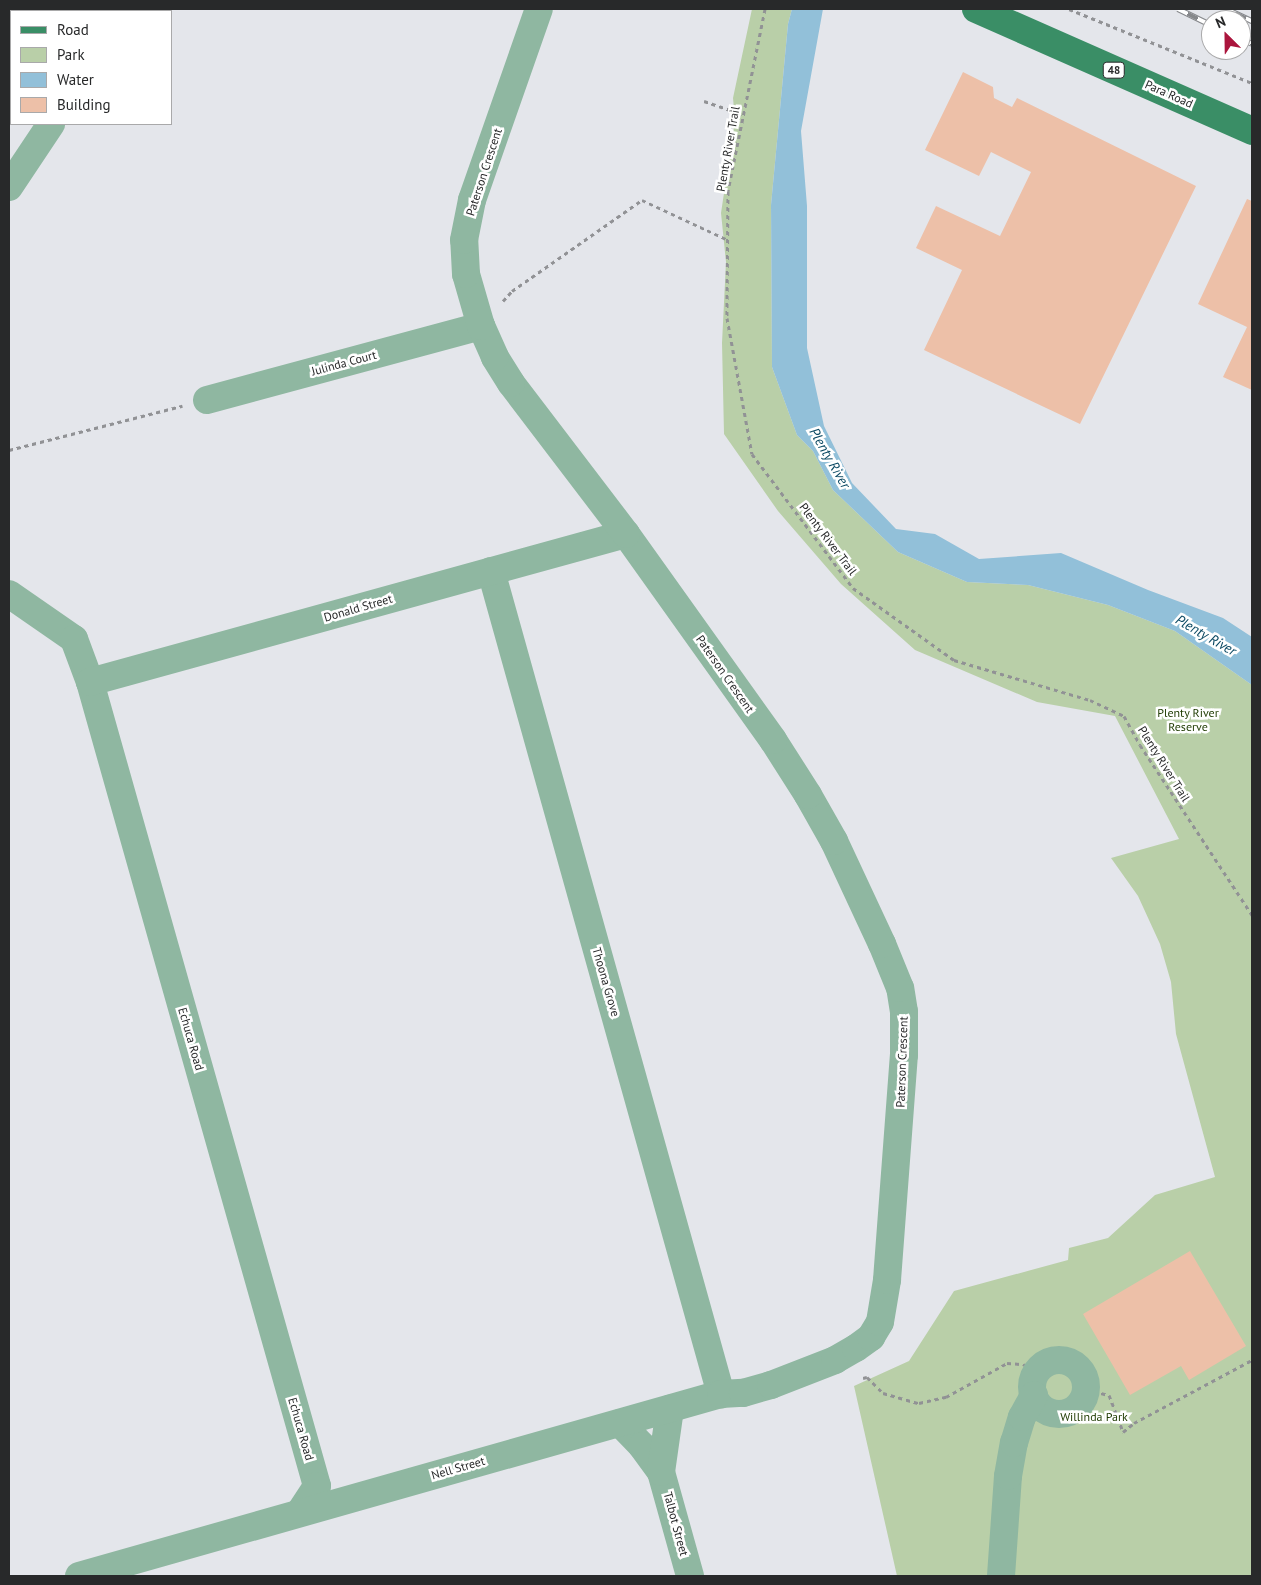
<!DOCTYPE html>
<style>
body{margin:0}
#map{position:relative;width:1261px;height:1585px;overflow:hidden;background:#e4e6eb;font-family:"PT Sans",sans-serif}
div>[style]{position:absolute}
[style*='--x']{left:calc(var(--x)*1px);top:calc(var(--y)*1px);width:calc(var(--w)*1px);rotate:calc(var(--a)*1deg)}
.green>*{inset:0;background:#b9cfa8}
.water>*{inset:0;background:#92c0d9}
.building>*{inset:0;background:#edc0a8}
.path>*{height:3px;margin-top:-1.5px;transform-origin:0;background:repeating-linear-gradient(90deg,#919295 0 4px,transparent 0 8px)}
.minor>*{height:28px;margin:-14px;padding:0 14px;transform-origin:14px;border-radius:14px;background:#8fb7a1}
.minor>.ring{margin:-14px;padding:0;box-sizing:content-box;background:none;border:28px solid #8fb7a1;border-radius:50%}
.major>*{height:28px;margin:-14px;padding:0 14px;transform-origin:14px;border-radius:14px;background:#3a8e66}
.rail>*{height:5.5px;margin-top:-2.75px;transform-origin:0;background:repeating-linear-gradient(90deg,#fff 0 11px,#86888b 0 22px);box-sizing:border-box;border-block:1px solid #86888b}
span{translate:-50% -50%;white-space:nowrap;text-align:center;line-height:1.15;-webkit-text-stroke:5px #fff;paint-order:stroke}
.shield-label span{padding:1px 4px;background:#fff;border:1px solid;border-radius:4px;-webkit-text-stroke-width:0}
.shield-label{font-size:11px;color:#28292a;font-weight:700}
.street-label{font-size:12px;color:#28292a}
.park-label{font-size:12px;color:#1e3a00}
.water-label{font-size:14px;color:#0b4963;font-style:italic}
.frame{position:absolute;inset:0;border:10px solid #28292a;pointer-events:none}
.legend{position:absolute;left:10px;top:10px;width:162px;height:115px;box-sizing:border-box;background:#fff;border:1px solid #a9a9aa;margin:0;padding:6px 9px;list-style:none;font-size:15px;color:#28292a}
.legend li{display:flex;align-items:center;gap:10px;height:25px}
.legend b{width:25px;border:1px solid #a9a9aa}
.north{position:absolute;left:1201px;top:10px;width:50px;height:50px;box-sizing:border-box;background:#fff;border:1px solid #a9a9aa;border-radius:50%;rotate:337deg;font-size:14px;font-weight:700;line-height:20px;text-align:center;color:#28292a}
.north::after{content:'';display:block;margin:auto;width:18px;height:22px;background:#ab153d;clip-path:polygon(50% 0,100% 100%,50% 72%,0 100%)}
</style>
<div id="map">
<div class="green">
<div style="clip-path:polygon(752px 9px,792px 9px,788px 24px,771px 205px,772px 367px,797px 435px,813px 451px,833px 490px,898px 552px,967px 582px,1028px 585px,1108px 605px,1175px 631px,1252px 685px,1252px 1576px,897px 1576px,854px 1386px,909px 1361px,954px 1291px,1068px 1260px,1069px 1248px,1108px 1238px,1155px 1195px,1215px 1177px,1176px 1034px,1171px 982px,1160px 944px,1138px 896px,1111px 858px,1179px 839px,1115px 716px,1037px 702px,915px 650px,841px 584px,778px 511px,724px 434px,722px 343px,726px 262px,721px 213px,735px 120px,733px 98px)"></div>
</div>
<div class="water">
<div style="clip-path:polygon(792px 9px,823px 9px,801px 131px,807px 206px,807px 348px,824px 426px,852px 483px,896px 529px,935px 534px,979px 559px,1061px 553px,1148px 590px,1223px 618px,1252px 637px,1252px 685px,1175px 631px,1108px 605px,1028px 585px,967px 582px,898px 552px,833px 490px,813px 451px,797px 435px,772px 367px,771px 205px,788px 24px)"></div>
</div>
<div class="building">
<div style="clip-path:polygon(963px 72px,993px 87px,994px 98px,1012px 107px,1017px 98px,1196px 186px,1080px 424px,924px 350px,962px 270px,916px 248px,936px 206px,1000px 236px,1031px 172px,991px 152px,979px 176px,925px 150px)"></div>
<div style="clip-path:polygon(1247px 199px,1252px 201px,1252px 390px,1223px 377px,1247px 327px,1198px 304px)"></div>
<div style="clip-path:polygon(1190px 1251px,1246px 1346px,1189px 1380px,1181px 1366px,1130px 1395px,1083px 1314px)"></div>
</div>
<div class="path">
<div style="--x:765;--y:9;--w:186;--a:101.5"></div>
<div style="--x:728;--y:191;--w:127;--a:90.5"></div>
<div style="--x:727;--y:318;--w:138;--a:79.6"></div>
<div style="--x:752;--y:454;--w:168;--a:53"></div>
<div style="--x:853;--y:588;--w:124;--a:35.5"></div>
<div style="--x:954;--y:660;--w:142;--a:16.4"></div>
<div style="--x:1090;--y:700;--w:38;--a:25"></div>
<div style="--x:1124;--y:716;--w:33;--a:61"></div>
<div style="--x:1140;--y:745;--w:204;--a:56.6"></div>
<div style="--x:1069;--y:9;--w:197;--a:22"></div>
<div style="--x:704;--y:101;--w:40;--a:18.9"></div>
<div style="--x:503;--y:301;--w:13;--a:-48"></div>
<div style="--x:512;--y:291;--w:159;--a:-35"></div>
<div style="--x:642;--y:200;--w:95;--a:24.9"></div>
<div style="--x:9;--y:450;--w:179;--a:-14.3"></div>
<div style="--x:863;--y:1378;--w:4;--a:-14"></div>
<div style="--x:867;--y:1377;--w:23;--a:45"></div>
<div style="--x:883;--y:1393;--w:37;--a:16"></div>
<div style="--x:919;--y:1403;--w:28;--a:-13"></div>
<div style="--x:946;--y:1397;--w:70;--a:-29.1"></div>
<div style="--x:1007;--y:1363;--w:16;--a:4"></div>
<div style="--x:1023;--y:1364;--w:8;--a:30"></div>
<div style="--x:1086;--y:1389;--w:24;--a:15"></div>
<div style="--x:1109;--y:1395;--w:40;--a:69"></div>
<div style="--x:1123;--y:1432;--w:14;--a:-39"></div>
<div style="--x:1134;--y:1423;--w:134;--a:-28.1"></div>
</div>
<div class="minor">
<div style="--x:60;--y:9;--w:2;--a:90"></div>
<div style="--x:80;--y:11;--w:2;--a:-90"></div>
<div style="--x:9;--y:187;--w:76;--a:-56.3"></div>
<div style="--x:207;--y:400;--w:284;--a:-15.1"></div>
<div style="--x:491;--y:571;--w:855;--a:74.39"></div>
<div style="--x:9;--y:594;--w:79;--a:34.7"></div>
<div style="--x:74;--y:639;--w:46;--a:69.6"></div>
<div style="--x:90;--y:682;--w:835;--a:74.23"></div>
<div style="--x:317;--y:1486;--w:31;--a:123"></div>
<div style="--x:90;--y:682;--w:556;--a:-15.44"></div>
<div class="ring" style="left:1032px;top:1360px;width:26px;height:26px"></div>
<div style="--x:620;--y:1423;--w:32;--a:46"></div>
<div style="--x:642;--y:1446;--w:32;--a:54"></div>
<div style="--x:661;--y:1472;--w:108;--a:74.4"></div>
<div style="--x:661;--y:1472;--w:64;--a:-81.9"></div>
<div style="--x:79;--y:1576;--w:667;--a:-15.83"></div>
<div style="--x:721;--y:1394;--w:22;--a:-3"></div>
<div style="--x:743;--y:1393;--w:29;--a:-16"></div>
<div style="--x:771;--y:1385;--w:69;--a:-21.3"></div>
<div style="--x:835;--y:1360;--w:24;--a:-30"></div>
<div style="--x:856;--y:1348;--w:19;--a:-36"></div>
<div style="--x:871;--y:1337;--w:17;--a:-59"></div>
<div style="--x:880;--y:1322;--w:43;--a:-80.5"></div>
<div style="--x:887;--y:1280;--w:226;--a:-85.7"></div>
<div style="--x:904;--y:1055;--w:43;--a:-90"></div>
<div style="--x:904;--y:1012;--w:24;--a:-99"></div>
<div style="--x:900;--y:988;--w:48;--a:-112.2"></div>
<div style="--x:882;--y:944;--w:114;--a:-115"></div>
<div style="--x:834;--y:841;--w:53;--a:-119.5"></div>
<div style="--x:808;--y:795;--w:65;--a:-122.5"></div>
<div style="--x:773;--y:740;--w:253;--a:-125.5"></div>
<div style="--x:626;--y:534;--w:190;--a:-127.3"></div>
<div style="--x:511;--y:383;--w:31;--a:-122"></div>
<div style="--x:495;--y:357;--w:34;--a:-114"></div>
<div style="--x:481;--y:326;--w:54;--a:-106.1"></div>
<div style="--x:466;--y:274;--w:34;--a:-93"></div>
<div style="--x:464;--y:240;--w:41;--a:-78.7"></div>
<div style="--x:472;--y:200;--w:202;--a:-70.7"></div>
<div style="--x:1001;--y:1576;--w:100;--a:-86"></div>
<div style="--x:1008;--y:1476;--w:34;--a:-80"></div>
<div style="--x:1014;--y:1443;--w:27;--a:-73"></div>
<div style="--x:1022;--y:1417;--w:25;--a:-61"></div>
</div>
<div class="major">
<div style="--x:976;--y:9;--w:302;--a:23.8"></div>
</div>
<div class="rail">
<div style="--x:1178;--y:9;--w:37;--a:26"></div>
<div style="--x:1226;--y:9;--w:29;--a:25"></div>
<div style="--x:1241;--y:39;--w:12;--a:24"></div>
</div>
<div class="shield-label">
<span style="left:1114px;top:70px">48</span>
</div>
<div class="street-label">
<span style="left:1169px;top:94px;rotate:24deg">Para Road</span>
<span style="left:728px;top:149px;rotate:-80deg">Plenty River Trail</span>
<span style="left:484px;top:172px;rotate:-72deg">Paterson Crescent</span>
<span style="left:344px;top:363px;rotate:-15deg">Julinda Court</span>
<span style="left:828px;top:539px;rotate:53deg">Plenty River Trail</span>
<span style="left:358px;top:608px;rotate:-16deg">Donald Street</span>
<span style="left:725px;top:674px;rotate:55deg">Paterson Crescent</span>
<span style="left:1164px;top:764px;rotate:58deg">Plenty River Trail</span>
<span style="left:606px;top:982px;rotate:74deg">Thoona Grove</span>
<span style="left:191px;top:1039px;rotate:74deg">Echuca Road</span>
<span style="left:902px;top:1062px;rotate:-88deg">Paterson Crescent</span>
<span style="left:301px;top:1429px;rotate:74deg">Echuca Road</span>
<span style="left:458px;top:1468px;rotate:-16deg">Nell Street</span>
<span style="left:676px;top:1524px;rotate:75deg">Talbot Street</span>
</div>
<div class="park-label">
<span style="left:1188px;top:720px">Plenty River<br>Reserve</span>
<span style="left:1094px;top:1417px">Willinda Park</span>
</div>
<div class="water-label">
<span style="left:830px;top:458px;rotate:60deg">Plenty River</span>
<span style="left:1206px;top:635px;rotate:30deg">Plenty River</span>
</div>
<div class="frame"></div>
<ul class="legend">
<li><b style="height:6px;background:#3a8e66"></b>Road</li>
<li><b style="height:14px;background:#b9cfa8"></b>Park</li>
<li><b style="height:14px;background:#92c0d9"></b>Water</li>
<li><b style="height:14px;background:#edc0a8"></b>Building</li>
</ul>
<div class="north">N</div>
</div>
